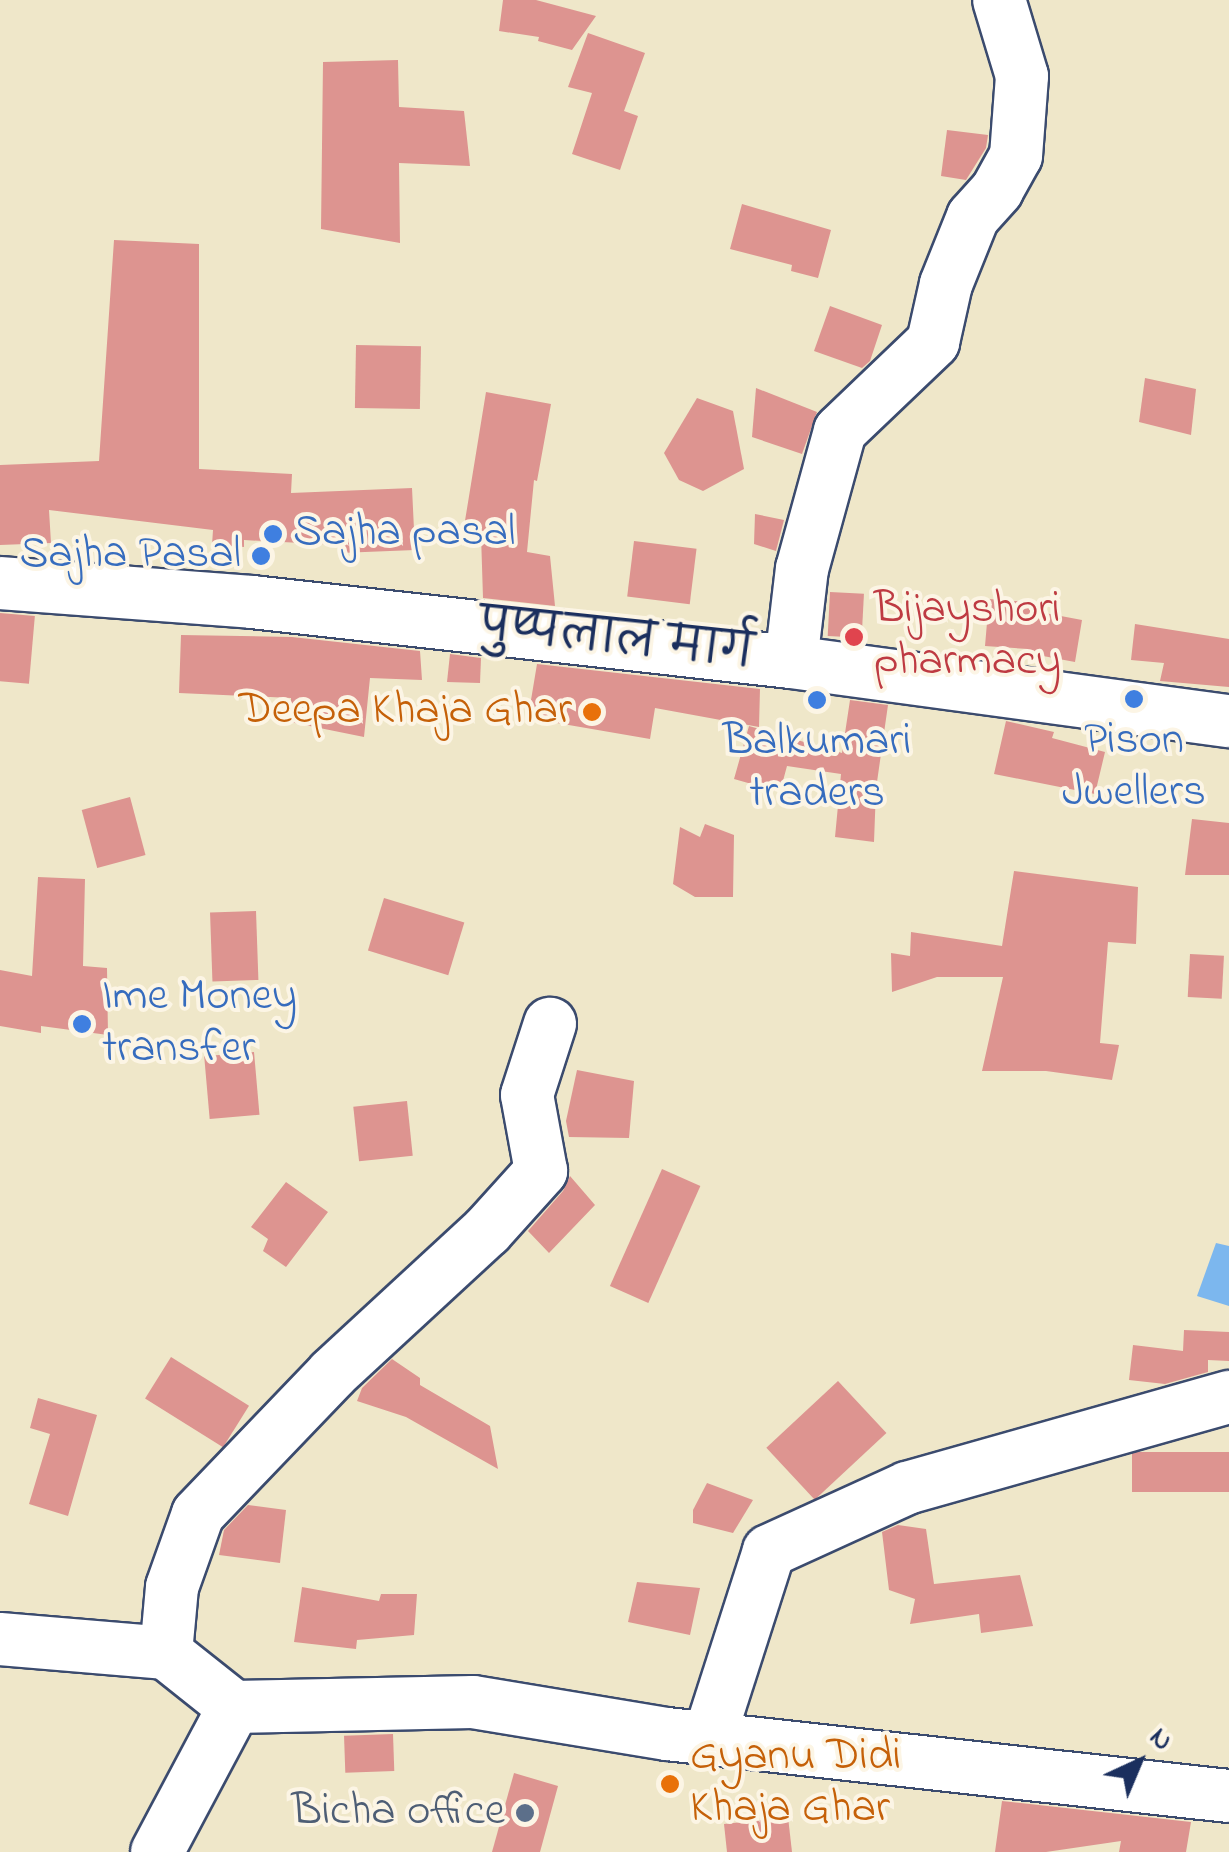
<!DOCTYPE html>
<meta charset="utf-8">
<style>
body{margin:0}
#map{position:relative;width:1229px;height:1852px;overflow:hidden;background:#efe7c9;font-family:"Indie Flower","Playpen Sans Deva",sans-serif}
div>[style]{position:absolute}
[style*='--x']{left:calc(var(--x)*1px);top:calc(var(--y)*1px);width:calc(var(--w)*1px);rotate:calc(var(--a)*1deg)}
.water>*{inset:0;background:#7cb7ee}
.building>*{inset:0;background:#dd9490;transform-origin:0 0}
.roads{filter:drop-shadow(2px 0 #3b4b6e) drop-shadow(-2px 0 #3b4b6e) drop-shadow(0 2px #3b4b6e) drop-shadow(0 -2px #3b4b6e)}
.minor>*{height:52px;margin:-26px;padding:0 26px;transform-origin:26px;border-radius:26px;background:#fff}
.dots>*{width:28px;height:28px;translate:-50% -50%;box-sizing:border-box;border:5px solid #fcf5e5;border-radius:50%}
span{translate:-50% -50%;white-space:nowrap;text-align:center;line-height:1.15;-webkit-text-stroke:8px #fcf5e5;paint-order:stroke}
.shop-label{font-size:45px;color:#366cbe}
.left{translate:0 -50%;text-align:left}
.right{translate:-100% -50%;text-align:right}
.health-label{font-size:45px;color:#be3a42}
.street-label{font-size:45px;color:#1b2f5e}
.food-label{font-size:45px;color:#c56008}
.service-label{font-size:45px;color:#4e5e75}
.north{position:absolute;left:1089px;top:1712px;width:100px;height:100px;-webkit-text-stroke:8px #fcf5e5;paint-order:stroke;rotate:44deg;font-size:28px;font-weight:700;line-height:40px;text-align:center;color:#1b2f5e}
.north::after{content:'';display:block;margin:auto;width:35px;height:45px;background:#1b2f5e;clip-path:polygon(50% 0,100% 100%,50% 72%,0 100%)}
</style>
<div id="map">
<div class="water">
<div style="clip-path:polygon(1216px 1243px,1229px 1246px,1229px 1306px,1197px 1296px)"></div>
</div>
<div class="building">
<div style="clip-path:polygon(503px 0,536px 0,596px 16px,572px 50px,538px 41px,539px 37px,499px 31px)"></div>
<div style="clip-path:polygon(588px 33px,645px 53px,624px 111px,638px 116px,620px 170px,572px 154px,592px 93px,568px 87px)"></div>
<div style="clip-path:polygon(398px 60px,399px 107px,464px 111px,470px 166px,399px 163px,400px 243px,321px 229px,323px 62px)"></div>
<div style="clip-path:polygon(947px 130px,988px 135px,986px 148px,966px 180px,941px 176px)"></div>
<div style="clip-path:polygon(742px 204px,831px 230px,818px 278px,791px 271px,792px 265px,730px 249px)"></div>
<div style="clip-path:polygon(114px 240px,199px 244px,199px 469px,292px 474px,291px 493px,412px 488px,415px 550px,340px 553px,339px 545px,244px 540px,244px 547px,212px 545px,213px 530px,49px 510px,51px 543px,0 545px,0 465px,99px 461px)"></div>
<div style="clip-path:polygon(830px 306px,882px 325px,870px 361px,862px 368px,814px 351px)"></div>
<div style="left:356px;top:345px;width:65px;height:63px;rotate:1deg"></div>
<div style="clip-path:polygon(1145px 378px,1196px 389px,1191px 435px,1139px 422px)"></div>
<div style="clip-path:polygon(756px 388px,817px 412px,802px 454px,752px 437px)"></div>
<div style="clip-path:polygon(486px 392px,551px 404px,537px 481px,534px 480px,527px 552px,550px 556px,555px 606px,483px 598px,481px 535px,463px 533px)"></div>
<div style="clip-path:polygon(697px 398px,733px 411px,744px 469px,703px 491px,679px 480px,664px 453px)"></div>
<div style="clip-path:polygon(755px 514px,784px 520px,776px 551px,754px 544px)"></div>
<div style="left:634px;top:541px;width:63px;height:56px;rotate:7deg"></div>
<div style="left:830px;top:592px;width:34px;height:44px;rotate:3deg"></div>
<div style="clip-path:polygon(989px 599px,1029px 602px,1029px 610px,1082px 620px,1075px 662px,1027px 653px,1028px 649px,985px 646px)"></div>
<div style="left:0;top:613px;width:35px;height:68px;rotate:5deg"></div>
<div style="clip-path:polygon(1135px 624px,1229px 639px,1229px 687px,1160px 681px,1164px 663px,1131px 660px)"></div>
<div style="clip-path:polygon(181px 635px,292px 637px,420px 651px,422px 680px,370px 678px,364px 737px,290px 722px,291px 698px,179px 693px)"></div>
<div style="clip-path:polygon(450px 654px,481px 658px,480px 683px,447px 682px)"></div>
<div style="clip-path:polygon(537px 664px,760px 689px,759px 727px,655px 708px,650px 739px,528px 718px)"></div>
<div style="clip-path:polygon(850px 700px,888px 705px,876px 789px,874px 842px,835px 837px,841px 774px,787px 766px,780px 792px,734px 779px,749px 726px,842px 753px)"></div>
<div style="clip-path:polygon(1006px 721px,1054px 732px,1052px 738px,1105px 752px,1095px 794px,994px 774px)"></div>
<div style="left:130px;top:797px;width:60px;height:50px;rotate:75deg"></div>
<div style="clip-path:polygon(1192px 819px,1229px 823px,1229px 875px,1185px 875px)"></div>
<div style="clip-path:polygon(705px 824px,734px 835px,733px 897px,695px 897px,673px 884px,680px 827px,700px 837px)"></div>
<div style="clip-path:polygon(1014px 871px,1138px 887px,1136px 944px,1108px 942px,1100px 1043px,1119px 1045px,1112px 1080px,1046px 1071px,982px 1071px,1003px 977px,937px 977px,892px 992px,891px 953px,910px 956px,911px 932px,1002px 946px)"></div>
<div style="clip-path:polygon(38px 877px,85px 879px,83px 966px,107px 968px,108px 1035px,41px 1026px,41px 1033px,0 1026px,0 970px,32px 976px)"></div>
<div style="left:384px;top:898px;width:84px;height:55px;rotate:17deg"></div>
<div style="left:256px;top:911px;width:69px;height:46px;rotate:88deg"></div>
<div style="left:1190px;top:954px;width:34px;height:43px;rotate:3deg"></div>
<div style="left:254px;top:1052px;width:63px;height:50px;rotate:85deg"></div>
<div style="clip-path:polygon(577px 1070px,634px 1081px,629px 1138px,569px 1137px,566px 1121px)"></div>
<div style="left:407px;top:1101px;width:55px;height:54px;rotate:84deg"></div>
<div style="left:662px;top:1169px;width:42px;height:128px;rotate:24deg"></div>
<div style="clip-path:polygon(570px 1176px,595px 1205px,549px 1253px,528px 1231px,563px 1191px)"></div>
<div style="clip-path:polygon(286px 1182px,328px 1212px,286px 1267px,263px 1251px,268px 1239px,251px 1227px)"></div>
<div style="clip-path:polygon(1184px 1330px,1229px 1332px,1229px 1361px,1208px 1360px,1208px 1372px,1165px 1384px,1129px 1380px,1133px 1345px,1183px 1351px)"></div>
<div style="left:171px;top:1357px;width:92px;height:49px;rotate:32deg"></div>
<div style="clip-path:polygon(392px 1359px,420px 1378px,420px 1385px,490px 1426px,498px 1469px,406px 1417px,357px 1401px,362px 1388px)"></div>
<div style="left:838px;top:1381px;width:71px;height:98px;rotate:47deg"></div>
<div style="clip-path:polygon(38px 1398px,97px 1415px,68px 1516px,29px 1504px,50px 1434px,30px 1428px)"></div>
<div style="left:1229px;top:1452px;width:40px;height:97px;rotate:90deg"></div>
<div style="clip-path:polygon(707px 1483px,753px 1500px,733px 1533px,693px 1523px,693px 1510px)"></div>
<div style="clip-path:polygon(248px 1505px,286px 1510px,280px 1563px,219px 1555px,224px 1530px)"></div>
<div style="clip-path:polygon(898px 1525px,926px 1529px,934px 1584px,1020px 1575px,1033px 1626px,981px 1633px,979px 1614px,910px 1624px,915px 1599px,889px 1590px,882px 1532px)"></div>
<div style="clip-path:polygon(637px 1582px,700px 1588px,690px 1635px,628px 1622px)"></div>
<div style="clip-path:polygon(302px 1587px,379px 1601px,381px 1594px,417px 1594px,414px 1635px,357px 1640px,356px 1649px,294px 1642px)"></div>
<div style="left:393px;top:1734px;width:37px;height:49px;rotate:88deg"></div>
<div style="clip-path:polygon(514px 1773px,558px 1786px,540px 1852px,492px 1852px)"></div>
<div style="clip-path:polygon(1002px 1801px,1191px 1822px,1186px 1852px,1119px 1852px,1121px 1841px,1046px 1852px,995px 1852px)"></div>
<div style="clip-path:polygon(788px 1817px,792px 1852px,727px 1852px,724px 1824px)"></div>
</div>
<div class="roads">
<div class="minor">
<div style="--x:0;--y:583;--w:253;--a:4.3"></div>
<div style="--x:252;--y:602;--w:542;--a:6.35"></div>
<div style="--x:791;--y:662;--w:442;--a:7.7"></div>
<div style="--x:791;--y:662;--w:94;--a:-83.3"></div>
<div style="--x:802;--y:569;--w:143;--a:-74.6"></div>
<div style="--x:840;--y:431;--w:129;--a:-43.7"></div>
<div style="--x:933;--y:342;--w:59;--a:-77.4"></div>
<div style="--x:946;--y:284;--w:72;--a:-68.1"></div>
<div style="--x:973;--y:217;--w:36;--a:-48"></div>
<div style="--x:997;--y:190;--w:39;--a:-61"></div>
<div style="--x:1016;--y:156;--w:80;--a:-85.7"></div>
<div style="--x:1022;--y:76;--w:79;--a:-106.8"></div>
<div style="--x:0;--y:1639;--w:167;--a:4.8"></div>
<div style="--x:166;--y:1653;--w:87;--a:38.5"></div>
<div style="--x:234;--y:1707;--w:239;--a:-1.2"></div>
<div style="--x:473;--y:1702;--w:197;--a:9.4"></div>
<div style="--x:667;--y:1734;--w:565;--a:6.3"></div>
<div style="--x:166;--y:1653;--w:66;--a:-84.8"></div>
<div style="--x:172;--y:1587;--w:77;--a:-70.4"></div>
<div style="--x:198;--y:1514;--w:195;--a:-46.2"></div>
<div style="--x:333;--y:1373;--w:209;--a:-42.7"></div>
<div style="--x:487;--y:1231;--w:81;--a:-48"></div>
<div style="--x:541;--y:1171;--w:77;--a:-100.4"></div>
<div style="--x:527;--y:1095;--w:75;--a:-72.1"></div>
<div style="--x:709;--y:1738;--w:196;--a:-72.2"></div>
<div style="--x:769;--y:1551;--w:152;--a:-24.5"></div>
<div style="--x:907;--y:1488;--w:335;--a:-15.8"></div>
<div style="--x:157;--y:1852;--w:164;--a:-62"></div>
</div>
</div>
<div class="dots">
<div style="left:273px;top:534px;background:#3f7fe0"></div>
<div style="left:261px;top:556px;background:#3f7fe0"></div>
<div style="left:854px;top:637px;background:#e0444e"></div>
<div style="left:1134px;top:699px;background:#3f7fe0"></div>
<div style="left:817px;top:700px;background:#3f7fe0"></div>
<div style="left:592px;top:712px;background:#e8710a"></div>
<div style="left:82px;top:1024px;background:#3f7fe0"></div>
<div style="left:670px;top:1784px;background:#e8710a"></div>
<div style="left:525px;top:1813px;background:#5c6f8a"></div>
</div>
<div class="shop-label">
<span class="left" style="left:293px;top:534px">Sajha pasal</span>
<span class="right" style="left:241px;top:556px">Sajha Pasal</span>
<span style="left:1134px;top:768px">Pison<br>Jwellers</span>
<span style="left:817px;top:769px">Balkumari<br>traders</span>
<span class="left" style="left:102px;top:1024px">Ime Money<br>transfer</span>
</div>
<div class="health-label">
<span class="left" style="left:874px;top:637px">Bijayshori<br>pharmacy</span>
</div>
<div class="street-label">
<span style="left:616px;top:642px;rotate:6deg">पुष्पलाल मार्ग</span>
</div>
<div class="food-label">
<span class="right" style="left:572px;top:712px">Deepa Khaja Ghar</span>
<span class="left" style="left:690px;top:1784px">Gyanu Didi<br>Khaja Ghar</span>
</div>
<div class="service-label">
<span class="right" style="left:505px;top:1813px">Bicha office</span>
</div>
<div class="north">N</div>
</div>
